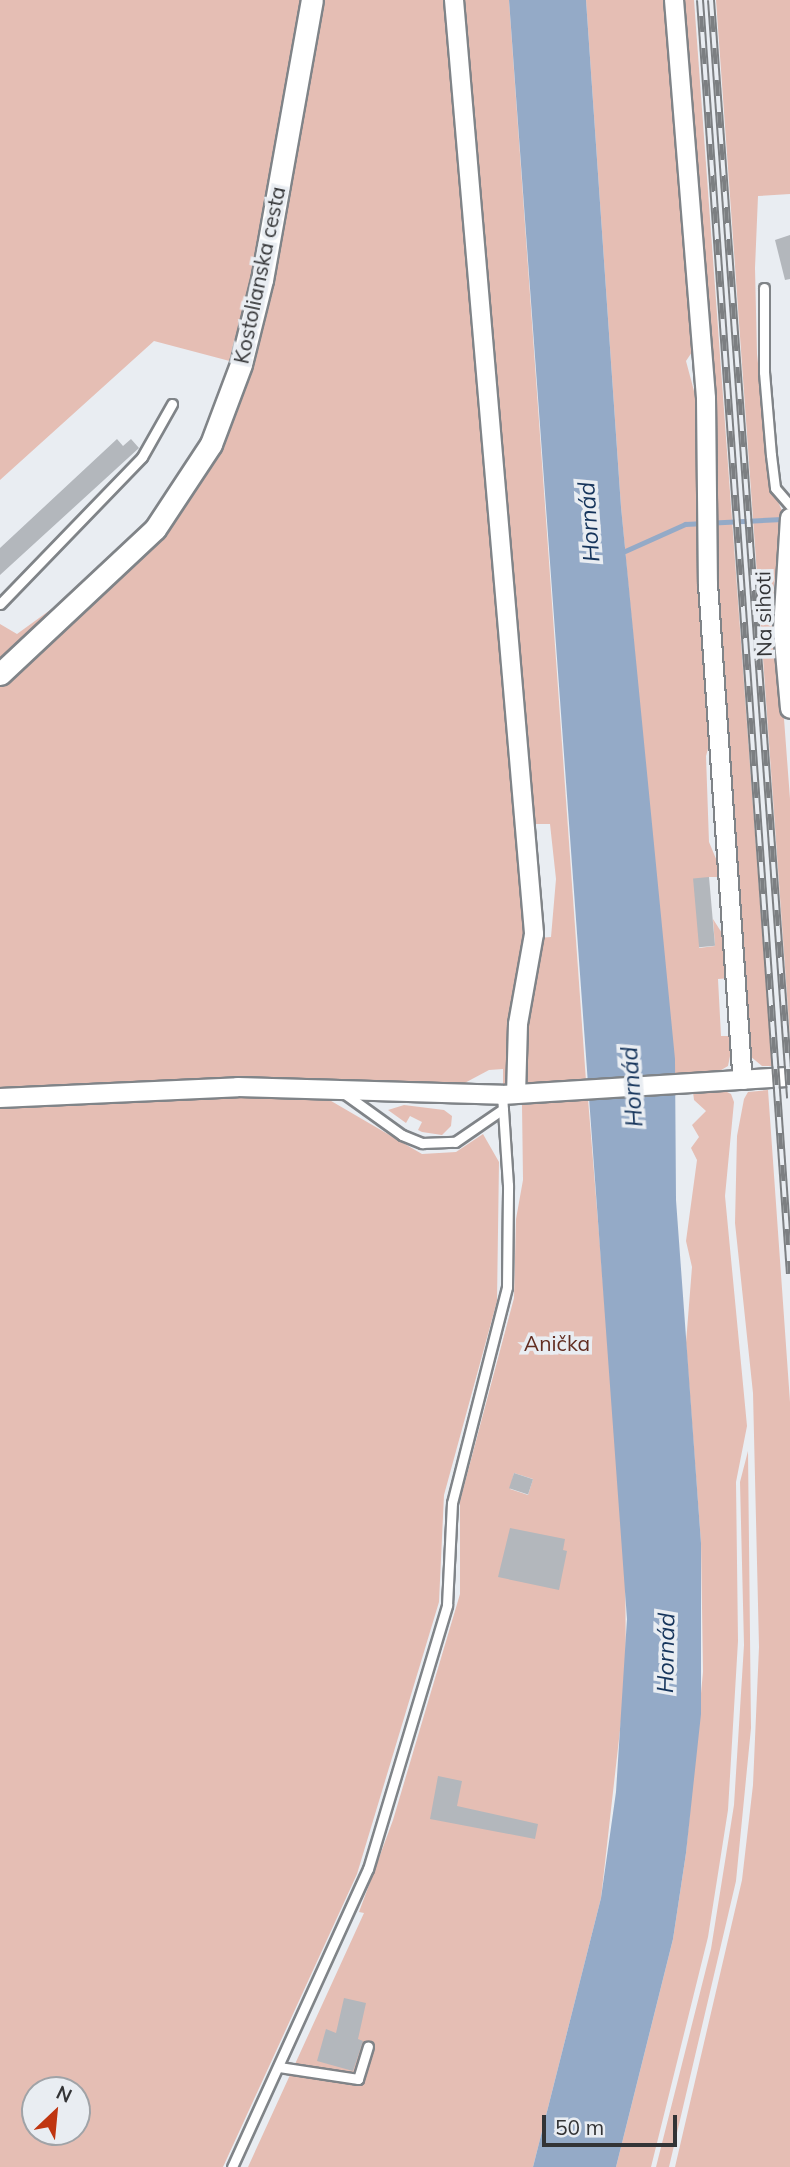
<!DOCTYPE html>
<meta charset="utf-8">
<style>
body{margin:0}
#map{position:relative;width:790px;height:2167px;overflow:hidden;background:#e9edf2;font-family:Mulish,sans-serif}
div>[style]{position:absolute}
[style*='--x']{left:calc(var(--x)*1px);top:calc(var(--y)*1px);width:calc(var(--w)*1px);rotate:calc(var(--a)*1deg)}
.green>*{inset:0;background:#e5beb4}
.water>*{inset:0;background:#94aac7}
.stream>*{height:5px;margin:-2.5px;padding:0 2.5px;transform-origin:2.5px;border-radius:2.5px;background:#94aac7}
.building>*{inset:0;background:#b3b7bc;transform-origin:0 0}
.roads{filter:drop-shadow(2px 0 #808488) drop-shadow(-2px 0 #808488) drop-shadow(0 2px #808488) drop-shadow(0 -2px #808488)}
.service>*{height:9px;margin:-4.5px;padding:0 4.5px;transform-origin:4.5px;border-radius:4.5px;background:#fff}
.minor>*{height:18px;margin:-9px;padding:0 9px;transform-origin:9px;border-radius:9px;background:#fff}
.tertiary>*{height:21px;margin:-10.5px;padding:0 10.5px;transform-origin:10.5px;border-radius:10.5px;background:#fff}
.rail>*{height:8px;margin-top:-4px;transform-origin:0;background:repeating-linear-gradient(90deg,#e9edf2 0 16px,#7c7f82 0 32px);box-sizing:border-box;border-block:2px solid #7c7f82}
span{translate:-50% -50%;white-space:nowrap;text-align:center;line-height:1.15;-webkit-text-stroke:7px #e9edf2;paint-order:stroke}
.street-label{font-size:21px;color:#333436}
.park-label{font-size:21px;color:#622e22}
.water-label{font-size:23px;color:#15345b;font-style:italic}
.north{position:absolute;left:21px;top:2076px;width:70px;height:70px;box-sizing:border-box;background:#e9edf2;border:2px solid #a0a3a7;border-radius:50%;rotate:26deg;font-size:19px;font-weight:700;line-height:28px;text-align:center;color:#333436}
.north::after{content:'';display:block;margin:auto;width:24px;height:32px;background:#c03611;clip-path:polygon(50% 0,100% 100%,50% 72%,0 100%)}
.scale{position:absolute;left:542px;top:2115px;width:135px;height:32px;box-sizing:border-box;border:4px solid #333436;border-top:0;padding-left:9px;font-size:21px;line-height:24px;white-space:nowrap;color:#333436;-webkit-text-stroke:5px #e9edf2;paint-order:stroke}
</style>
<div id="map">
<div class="green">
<div style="clip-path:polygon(0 0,312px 0,241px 364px,154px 341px,0 480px)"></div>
<div style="clip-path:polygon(325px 0,447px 0,528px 912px,510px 1077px,503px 1087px,503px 1069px,489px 1070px,459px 1086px,424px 1088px,292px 1078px,0 1089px,0 687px,157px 539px,218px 449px,270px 295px,315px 12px,323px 13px)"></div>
<div style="clip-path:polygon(460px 0,509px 0,586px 1081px,523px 1083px,522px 1035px,538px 938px,551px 937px,556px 879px,550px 824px,534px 824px)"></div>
<div style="clip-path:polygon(586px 0,670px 0,694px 349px,686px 361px,698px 406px,711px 738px,706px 756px,709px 842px,719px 866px,719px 877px,709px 877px,699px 948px,715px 946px,713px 919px,727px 941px,731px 978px,718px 979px,721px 1036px,734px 1036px,728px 1066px,716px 1073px,674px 1076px,621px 507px)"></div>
<div style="clip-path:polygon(679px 0,694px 0,772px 1066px,762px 1066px,750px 1056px,741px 960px)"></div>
<div style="clip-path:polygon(716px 0,790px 0,790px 194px,758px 196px,755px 268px,757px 354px,771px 486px,784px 515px,774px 585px,790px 799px,790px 1037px)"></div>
<div style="clip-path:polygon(86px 584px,0 662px,0 624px,17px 634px)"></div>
<div style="clip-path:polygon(723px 1090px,731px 1094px,734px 1102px,725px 1196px,747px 1426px,736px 1482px,738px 1641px,728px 1810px,708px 1937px,651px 2167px,616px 2167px,673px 1939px,686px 1853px,703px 1672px,701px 1543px,686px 1343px,692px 1267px,686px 1241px,697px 1160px,691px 1148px,699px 1137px,692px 1125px,706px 1111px,694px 1100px,693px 1092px)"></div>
<div style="clip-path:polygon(768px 1090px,790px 1402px,790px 2167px,675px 2167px,742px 1880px,753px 1785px,759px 1647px,753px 1393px,735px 1223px,737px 1136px,744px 1099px,748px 1092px)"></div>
<div style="clip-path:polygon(evenodd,286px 1095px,326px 1098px,422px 1154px,456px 1152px,483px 1134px,499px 1162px,497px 1301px,444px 1495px,439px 1602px,357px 1874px,223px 2167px,0 2167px,0 1109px,286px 1095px,35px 2090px,77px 2090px,77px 2132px,35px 2132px,35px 2090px)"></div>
<div style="clip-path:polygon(evenodd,588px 1099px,625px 1552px,626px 1677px,601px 1898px,533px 2167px,248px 2167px,364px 1913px,359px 1912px,393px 1820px,460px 1594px,460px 1501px,514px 1298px,516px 1219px,523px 1180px,522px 1105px,588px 1099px,514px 1473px,533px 1479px,528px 1495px,510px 1489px,514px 1473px)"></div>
<div style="clip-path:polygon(404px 1105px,444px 1110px,452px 1116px,451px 1126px,442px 1135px,422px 1132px,418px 1130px,422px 1122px,410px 1116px,406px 1123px,388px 1110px)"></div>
<div style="clip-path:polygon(748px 1451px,751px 1728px,736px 1881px,669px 2167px,656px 2167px,711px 1949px,734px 1805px,744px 1645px,740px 1482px)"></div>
</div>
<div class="water">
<div style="clip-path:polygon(509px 0,586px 0,621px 507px,675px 1059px,676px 1200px,701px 1543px,701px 1714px,686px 1853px,673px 1939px,616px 2167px,533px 2167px,601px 1898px,616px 1792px,627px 1619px)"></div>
</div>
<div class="stream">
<div style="--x:625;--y:551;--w:66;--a:-24.2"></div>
<div style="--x:685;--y:524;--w:97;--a:-3"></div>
</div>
<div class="building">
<div style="clip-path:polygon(790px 235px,790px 279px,785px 280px,775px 240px)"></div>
<div style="clip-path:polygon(117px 439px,123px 446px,131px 439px,139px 448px,0 575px,0 548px)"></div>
<div style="left:709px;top:877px;width:69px;height:16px;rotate:85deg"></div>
<div style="left:514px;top:1473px;width:20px;height:16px;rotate:18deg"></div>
<div style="clip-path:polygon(510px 1528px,565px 1539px,563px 1550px,567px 1551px,559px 1590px,498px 1577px)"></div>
<div style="clip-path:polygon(438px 1776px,462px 1781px,457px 1806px,538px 1824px,535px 1839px,430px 1819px)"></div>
<div style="clip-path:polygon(344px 1998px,366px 2003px,358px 2039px,363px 2041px,353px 2071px,317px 2061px,326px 2029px,336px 2033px)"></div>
</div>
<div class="roads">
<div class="service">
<div style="--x:764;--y:288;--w:84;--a:90"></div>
<div style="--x:764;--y:372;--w:83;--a:85.2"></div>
<div style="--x:771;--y:455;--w:33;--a:83"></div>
<div style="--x:775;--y:488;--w:23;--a:49"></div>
<div style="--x:0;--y:604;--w:204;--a:-46"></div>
<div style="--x:142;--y:457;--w:61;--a:-60.5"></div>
<div style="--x:345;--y:1094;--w:70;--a:35.7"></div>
<div style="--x:402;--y:1135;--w:22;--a:22"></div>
<div style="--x:422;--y:1143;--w:33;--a:-2"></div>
<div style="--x:455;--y:1142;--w:58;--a:-34.5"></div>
<div style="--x:279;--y:2067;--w:80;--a:8.6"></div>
<div style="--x:358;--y:2079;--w:34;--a:-73"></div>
<div style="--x:232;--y:2167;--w:328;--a:-65.5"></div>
<div style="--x:368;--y:1869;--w:276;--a:-73.3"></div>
<div style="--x:447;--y:1605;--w:102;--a:-87.2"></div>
<div style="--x:452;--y:1503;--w:223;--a:-75.7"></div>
<div style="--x:507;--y:1287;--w:102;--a:-89.4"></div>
<div style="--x:508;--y:1185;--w:90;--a:-93.8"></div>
</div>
<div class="minor">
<div style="--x:454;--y:0;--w:937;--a:85.1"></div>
<div style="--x:534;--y:934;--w:91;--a:100.1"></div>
<div style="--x:518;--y:1024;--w:70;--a:91.6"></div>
<div style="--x:674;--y:0;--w:399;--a:85.4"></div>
<div style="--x:706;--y:398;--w:186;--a:89.4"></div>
<div style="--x:708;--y:584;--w:497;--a:86"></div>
<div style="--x:790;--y:518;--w:112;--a:93.6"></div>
<div style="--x:783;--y:630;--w:79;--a:84.9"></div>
<div style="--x:0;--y:1098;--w:238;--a:-2.6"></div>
<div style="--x:238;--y:1087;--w:264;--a:1.7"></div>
<div style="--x:502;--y:1095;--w:289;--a:-3.6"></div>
</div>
<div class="tertiary">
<div style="--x:0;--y:674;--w:212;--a:-43.1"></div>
<div style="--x:155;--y:529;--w:102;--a:-56.6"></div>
<div style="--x:211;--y:444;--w:85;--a:-69.4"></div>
<div style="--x:241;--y:364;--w:87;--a:-76"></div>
<div style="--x:262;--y:280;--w:284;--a:-79.9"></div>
</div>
</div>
<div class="rail">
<div style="--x:700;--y:0;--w:1277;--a:85.96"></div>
<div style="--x:711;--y:0;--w:1101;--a:85.88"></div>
</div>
<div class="street-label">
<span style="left:259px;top:275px;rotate:-78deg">Kostolianska cesta</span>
<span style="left:763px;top:614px;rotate:-91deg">Na sihoti</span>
</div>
<div class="park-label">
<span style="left:557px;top:1343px">Anička</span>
</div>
<div class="water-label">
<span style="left:589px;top:522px;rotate:-94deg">Hornád</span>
<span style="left:632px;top:1087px;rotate:-94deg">Hornád</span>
<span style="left:666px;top:1653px;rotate:-89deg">Hornád</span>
</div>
<div class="north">N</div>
<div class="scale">50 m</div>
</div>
